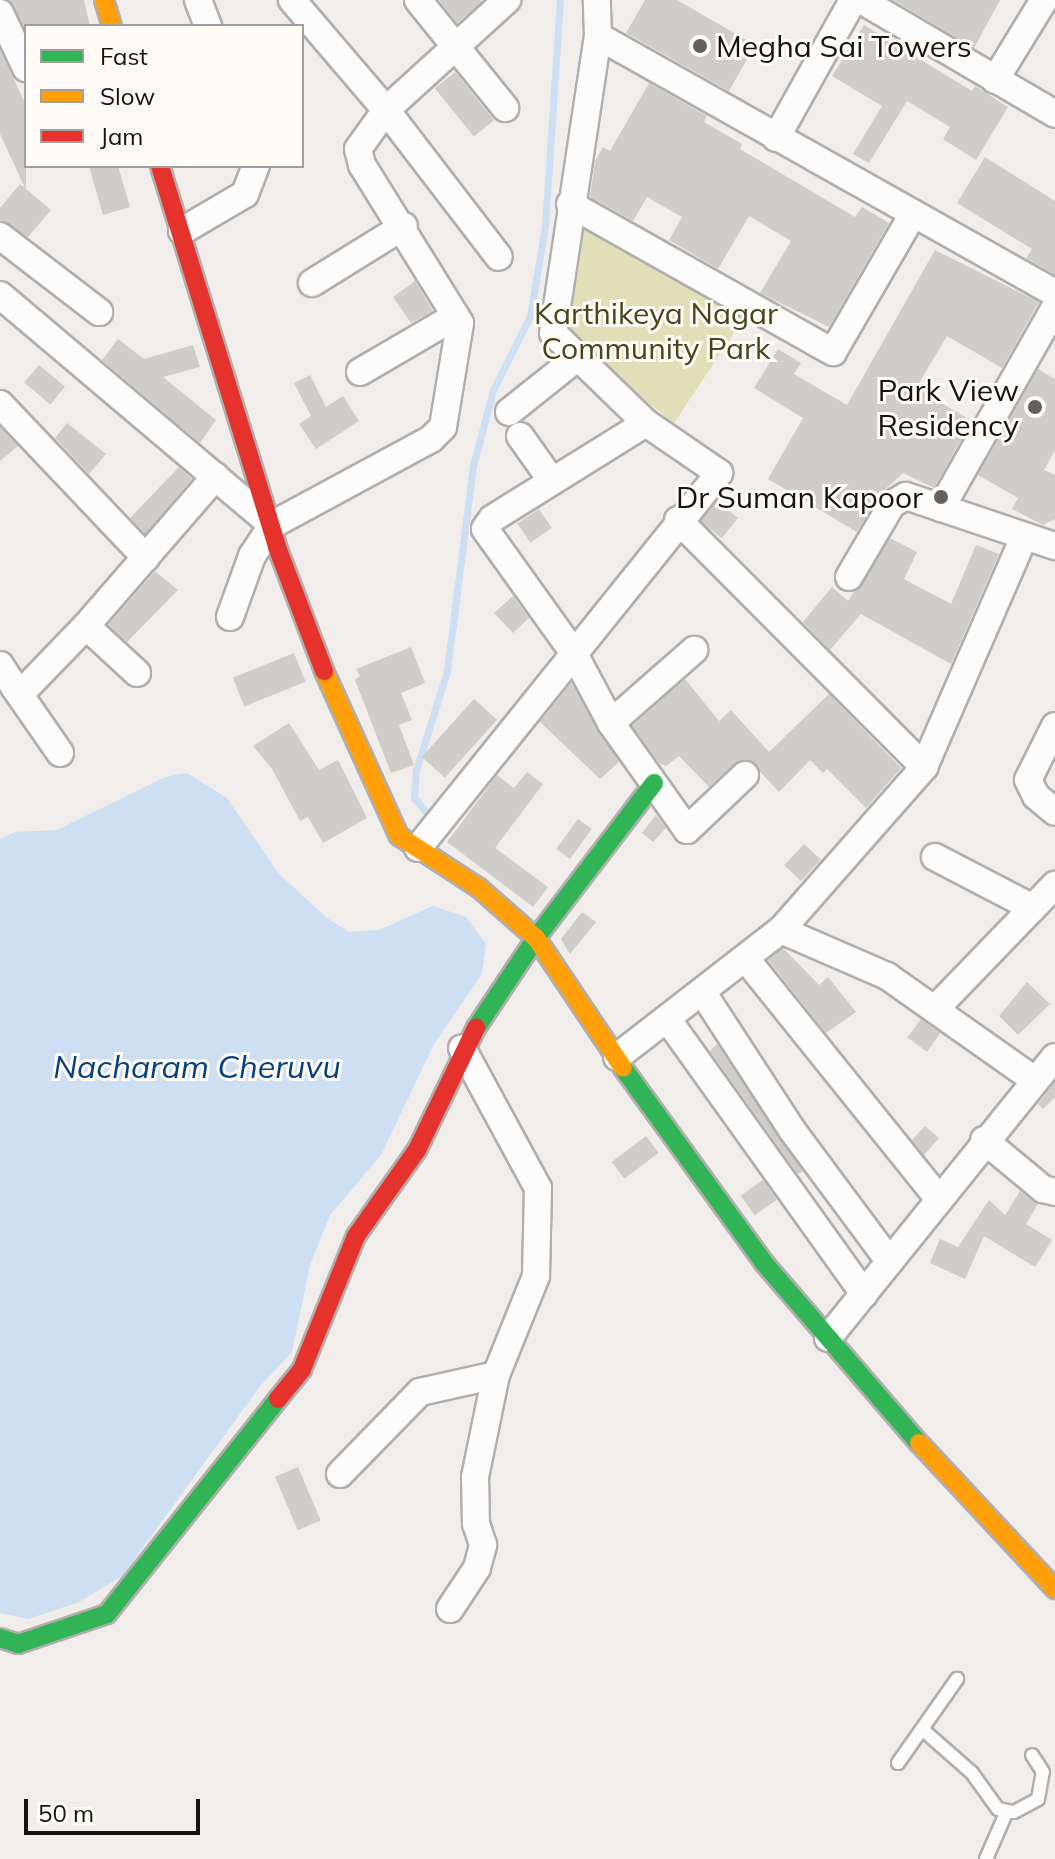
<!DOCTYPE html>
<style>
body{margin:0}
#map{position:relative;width:1055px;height:1859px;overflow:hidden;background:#f0edea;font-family:Mulish,sans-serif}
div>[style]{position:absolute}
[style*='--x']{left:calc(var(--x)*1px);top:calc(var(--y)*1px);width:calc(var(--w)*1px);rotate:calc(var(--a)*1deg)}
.green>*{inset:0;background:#dfe0b8}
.water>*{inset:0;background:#cedef3}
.stream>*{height:7px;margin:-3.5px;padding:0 3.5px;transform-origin:3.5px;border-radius:3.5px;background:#cedef3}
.building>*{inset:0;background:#cfcdca;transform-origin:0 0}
.roads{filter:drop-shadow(2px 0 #b1aeac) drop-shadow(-2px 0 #b1aeac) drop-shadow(0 2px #b1aeac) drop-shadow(0 -2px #b1aeac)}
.lane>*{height:12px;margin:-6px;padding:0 6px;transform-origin:6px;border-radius:6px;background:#fdfcfc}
.street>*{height:26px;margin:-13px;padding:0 13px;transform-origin:13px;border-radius:13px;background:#fdfcfc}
.fast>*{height:18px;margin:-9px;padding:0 9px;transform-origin:9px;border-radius:9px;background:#30b455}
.slow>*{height:18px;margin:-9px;padding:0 9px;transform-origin:9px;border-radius:9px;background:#ff9f0a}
.jam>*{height:18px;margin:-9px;padding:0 9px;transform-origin:9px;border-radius:9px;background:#e5322d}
.dots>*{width:22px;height:22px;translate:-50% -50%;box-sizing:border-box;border:4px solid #fffaf5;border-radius:50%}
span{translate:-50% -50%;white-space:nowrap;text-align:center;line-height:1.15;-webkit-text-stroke:6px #fffaf5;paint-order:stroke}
.poi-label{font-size:30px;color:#161312}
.left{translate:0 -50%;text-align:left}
.right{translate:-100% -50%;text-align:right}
.park-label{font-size:30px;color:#44461b}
.water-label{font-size:32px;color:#014285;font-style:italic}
.legend{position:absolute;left:24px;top:24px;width:280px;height:144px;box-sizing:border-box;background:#fffaf5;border:2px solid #a29e9a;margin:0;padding:10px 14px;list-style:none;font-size:24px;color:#161312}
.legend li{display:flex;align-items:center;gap:16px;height:40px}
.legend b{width:40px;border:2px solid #a29e9a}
.scale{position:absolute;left:24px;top:1799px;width:176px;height:36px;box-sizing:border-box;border:4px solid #161312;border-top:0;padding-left:10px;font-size:24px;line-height:28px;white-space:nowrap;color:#161312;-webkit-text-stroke:6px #fffaf5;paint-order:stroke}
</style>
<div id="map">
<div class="green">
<div style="clip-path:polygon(579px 215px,749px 310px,674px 423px,559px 333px)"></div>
</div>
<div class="water">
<div style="clip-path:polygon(187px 773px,227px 798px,279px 874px,327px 918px,349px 932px,379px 930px,433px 906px,466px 917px,486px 944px,482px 974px,434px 1044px,381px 1155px,330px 1215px,310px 1265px,292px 1352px,261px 1385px,122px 1576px,79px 1602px,28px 1619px,0 1613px,0 839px,15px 832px,57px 830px,165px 777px)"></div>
</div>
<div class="stream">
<div style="--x:428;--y:814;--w:21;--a:-131"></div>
<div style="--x:414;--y:798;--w:28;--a:-86"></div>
<div style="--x:416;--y:770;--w:104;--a:-72.6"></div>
<div style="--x:447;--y:671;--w:207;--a:-82.8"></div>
<div style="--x:473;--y:466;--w:79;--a:-75.3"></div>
<div style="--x:493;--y:390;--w:83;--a:-63.4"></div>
<div style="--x:530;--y:316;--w:91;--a:-80.5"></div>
<div style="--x:545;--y:226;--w:226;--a:-86.2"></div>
</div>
<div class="building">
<div style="clip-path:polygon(9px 0,84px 0,90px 26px,26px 26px,26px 31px)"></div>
<div style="clip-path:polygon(439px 0,480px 0,482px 2px,457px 23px)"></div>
<div style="clip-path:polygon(645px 0,677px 0,755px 45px,729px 91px,626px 33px)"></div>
<div style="clip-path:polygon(893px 0,1000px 0,974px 48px)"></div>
<div style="clip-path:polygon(864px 25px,972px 91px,975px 86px,1008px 107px,976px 160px,943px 139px,950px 127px,907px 101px,869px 163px,853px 154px,882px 106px,832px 76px)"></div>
<div style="clip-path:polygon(0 50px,26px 105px,26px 189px,51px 210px,28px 237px,0 220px,0 208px,20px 184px,25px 188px,0 134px)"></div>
<div style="left:455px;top:72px;width:62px;height:26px;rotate:51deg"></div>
<div style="clip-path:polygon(649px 83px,707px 116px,704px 122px,742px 144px,740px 149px,855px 217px,862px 207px,889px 223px,829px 327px,760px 293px,791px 241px,749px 216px,718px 269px,669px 240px,682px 217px,647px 197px,633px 221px,590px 197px,595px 161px,603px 147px,610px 151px)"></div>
<div style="clip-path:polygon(985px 157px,1055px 201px,1055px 275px,1026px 258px,1032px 249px,957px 203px)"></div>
<div style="clip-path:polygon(89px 166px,118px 166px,130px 207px,103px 215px)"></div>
<div style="clip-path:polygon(935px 250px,1039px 302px,1002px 368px,947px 336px,916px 388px,972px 421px,934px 488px,903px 473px,879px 495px,857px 532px,768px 479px,803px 418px,754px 388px,778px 349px,801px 363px,794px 374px,847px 405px)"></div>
<div style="clip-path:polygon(415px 281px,433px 311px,411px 323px,393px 297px)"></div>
<div style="clip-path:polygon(118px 339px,144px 359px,193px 345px,200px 367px,163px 377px,216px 420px,200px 443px,102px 360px)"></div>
<div style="left:39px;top:365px;width:34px;height:23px;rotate:40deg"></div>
<div style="clip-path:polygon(1038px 369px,1055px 379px,1055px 450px,1044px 470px,1055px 475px,1055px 519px,1043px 525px,1012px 509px,1018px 498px,978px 475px)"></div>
<div style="clip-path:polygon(310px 375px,326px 407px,343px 396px,359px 421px,316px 449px,299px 424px,311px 416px,294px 383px)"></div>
<div style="clip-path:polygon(67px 423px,106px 454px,89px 474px,55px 438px)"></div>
<div style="clip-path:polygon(0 427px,18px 446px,0 461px)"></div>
<div style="clip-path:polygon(179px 467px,192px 479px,145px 534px,130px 518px)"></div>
<div style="left:717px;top:501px;width:27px;height:26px;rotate:39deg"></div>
<div style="left:539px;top:509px;width:23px;height:26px;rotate:56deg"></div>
<div style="clip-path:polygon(890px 538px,917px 552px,904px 579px,951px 604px,976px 545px,999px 554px,951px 664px,861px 614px,830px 650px,803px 622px,832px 587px,848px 601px)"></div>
<div style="clip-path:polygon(155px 571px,178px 590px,127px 642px,108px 625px)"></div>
<div style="clip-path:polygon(513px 596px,529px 618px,513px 633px,494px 613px)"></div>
<div style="clip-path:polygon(411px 647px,425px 683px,401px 693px,412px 720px,399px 725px,414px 765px,391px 773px,355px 680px,360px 676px,356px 669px)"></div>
<div style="left:294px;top:653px;width:31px;height:66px;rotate:68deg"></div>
<div style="clip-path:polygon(685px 679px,719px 721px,731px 710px,769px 752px,829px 694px,901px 768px,866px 808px,827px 769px,823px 773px,810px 760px,779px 792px,749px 760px,735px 763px,709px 787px,679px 756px,666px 766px,659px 763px,632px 726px)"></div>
<div style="clip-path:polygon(571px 683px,619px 762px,600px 779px,540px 722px)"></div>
<div style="left:474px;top:699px;width:31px;height:78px;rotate:42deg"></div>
<div style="clip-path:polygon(289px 723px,319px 770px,338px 760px,367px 818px,323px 843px,308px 817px,300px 821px,272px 769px,253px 746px)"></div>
<div style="clip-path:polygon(527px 772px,543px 784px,495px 848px,548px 887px,533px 907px,447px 842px,497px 775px,514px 788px)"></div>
<div style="clip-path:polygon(656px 815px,666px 828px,653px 842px,642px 833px)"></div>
<div style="left:578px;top:819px;width:17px;height:37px;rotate:36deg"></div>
<div style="left:804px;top:844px;width:23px;height:29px;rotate:43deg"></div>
<div style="clip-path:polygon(582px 912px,596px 922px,570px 954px,561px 939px)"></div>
<div style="clip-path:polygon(783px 948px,819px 985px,828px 977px,856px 1012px,826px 1033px,768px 960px)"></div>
<div style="clip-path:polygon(1027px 982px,1050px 1004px,1018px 1035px,999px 1016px)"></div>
<div style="left:921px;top:1019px;width:24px;height:23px;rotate:36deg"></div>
<div style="clip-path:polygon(717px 1044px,803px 1171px,798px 1174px,710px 1051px)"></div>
<div style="clip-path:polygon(1055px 1082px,1055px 1097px,1043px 1109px,1038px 1104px)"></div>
<div style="clip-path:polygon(925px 1126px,939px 1138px,924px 1155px,912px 1140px)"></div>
<div style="left:646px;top:1136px;width:21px;height:43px;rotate:53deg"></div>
<div style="left:763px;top:1180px;width:24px;height:27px;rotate:55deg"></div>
<div style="clip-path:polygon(1020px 1191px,1038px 1204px,1026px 1224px,1052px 1240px,1035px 1267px,984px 1236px,965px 1279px,930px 1263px,940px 1239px,958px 1247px,989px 1200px,1005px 1215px)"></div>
<div style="left:298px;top:1467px;width:58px;height:25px;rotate:67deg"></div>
</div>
<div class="roads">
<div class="lane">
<div style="--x:922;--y:1729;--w:67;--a:41.3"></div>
<div style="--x:972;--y:1773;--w:44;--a:54.2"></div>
<div style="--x:998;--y:1809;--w:16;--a:11"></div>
<div style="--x:1014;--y:1812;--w:27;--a:-28"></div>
<div style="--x:1038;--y:1799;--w:27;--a:-80"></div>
<div style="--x:1043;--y:1772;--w:20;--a:-123"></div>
<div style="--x:898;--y:1763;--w:103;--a:-54.9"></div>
<div style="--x:986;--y:1859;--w:52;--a:-66.4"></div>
</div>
<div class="street">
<div style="--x:198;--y:0;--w:28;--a:69"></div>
<div style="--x:292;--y:0;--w:145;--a:49.5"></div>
<div style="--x:386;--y:110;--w:185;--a:52.5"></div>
<div style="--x:418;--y:0;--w:139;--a:51.1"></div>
<div style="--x:861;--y:0;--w:225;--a:30.4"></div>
<div style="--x:0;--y:13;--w:61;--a:64.7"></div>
<div style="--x:598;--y:36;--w:524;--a:29.35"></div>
<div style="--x:995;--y:80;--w:94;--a:-58.5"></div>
<div style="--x:776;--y:138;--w:158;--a:-60.8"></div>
<div style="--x:570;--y:204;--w:302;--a:29.4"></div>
<div style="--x:833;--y:352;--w:160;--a:-59.9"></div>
<div style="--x:182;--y:231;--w:73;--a:-30.4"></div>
<div style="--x:245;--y:194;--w:30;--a:-69"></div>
<div style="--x:0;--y:236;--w:125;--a:37.5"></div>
<div style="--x:312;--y:283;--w:108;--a:-31.8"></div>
<div style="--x:0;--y:295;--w:356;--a:40.2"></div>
<div style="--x:272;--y:525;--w:181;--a:-28.4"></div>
<div style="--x:431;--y:439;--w:17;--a:-45"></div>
<div style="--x:443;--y:427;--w:105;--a:-80.7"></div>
<div style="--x:460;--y:323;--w:186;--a:-121.8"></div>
<div style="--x:362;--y:165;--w:16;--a:-104"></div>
<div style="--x:358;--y:149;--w:48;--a:-54.3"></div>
<div style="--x:386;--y:110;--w:164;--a:-42.3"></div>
<div style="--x:360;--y:372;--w:111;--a:-30.3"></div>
<div style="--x:0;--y:404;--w:212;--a:46.5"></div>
<div style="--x:509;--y:412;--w:88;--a:-38.6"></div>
<div style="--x:646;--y:423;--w:181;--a:148.1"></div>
<div style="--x:492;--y:519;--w:12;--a:125"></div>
<div style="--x:485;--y:529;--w:151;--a:54.4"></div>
<div style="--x:573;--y:652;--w:81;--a:61.8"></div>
<div style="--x:611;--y:723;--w:131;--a:54.6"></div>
<div style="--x:687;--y:830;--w:80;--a:-43.5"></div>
<div style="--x:520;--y:436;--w:55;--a:54.6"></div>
<div style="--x:941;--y:508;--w:231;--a:-60.4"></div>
<div style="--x:678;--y:520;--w:349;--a:45.1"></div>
<div style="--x:849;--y:577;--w:85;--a:-59.5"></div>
<div style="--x:892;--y:504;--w:16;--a:-30"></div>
<div style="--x:906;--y:496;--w:157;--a:18.6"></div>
<div style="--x:230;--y:617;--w:65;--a:-70.2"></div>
<div style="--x:252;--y:556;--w:37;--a:-57"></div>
<div style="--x:0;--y:665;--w:27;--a:57"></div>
<div style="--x:15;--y:688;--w:12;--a:-5"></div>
<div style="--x:27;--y:687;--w:85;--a:-46"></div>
<div style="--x:137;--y:673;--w:69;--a:-137.3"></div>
<div style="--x:86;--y:626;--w:198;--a:-49.1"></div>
<div style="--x:15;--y:688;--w:79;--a:55.3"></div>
<div style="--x:611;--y:723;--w:111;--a:-41.3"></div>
<div style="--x:1055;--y:726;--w:60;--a:116.6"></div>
<div style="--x:1028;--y:780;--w:18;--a:63"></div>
<div style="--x:1036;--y:796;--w:25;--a:40"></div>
<div style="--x:418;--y:848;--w:481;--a:-51.2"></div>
<div style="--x:719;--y:473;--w:88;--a:-145.6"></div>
<div style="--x:646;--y:423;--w:129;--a:-135.9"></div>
<div style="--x:553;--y:333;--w:300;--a:-81.4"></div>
<div style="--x:598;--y:36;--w:36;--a:-92"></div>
<div style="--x:935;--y:857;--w:110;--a:27.5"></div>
<div style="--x:781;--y:930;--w:116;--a:23.5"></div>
<div style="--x:887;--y:976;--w:179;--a:35.2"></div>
<div style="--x:746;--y:959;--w:307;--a:51.2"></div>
<div style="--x:703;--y:993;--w:163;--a:57"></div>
<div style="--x:792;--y:1130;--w:164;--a:53.4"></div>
<div style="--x:937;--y:1007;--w:170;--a:-46"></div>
<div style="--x:668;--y:1020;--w:337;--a:54.4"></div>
<div style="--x:617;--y:1057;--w:207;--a:-37.8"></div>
<div style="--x:781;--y:930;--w:217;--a:-48.7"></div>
<div style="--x:924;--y:767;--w:251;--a:-66.5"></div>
<div style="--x:984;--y:1140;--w:77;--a:39.7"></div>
<div style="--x:1043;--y:1189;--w:12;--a:14"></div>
<div style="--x:828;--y:1338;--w:361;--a:-51.1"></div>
<div style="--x:340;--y:1474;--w:115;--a:-45.7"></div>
<div style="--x:420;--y:1392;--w:78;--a:-12.6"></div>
<div style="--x:450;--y:1609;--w:49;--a:-56.6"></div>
<div style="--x:477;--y:1568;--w:24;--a:-75"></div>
<div style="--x:483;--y:1545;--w:22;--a:-108"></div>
<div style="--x:476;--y:1524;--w:47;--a:-91.2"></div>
<div style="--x:475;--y:1477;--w:104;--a:-78.4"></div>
<div style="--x:496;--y:1375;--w:107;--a:-68"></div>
<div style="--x:536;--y:1276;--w:88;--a:-88.7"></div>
<div style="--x:538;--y:1188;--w:159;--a:-118.5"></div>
</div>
<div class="fast">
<div style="--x:476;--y:1028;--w:108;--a:-56.3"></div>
<div style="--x:536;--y:938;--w:195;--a:-52.7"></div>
<div style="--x:623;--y:1068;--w:241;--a:54.1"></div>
<div style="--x:764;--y:1263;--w:238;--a:49.3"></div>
<div style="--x:0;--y:1638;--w:19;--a:18"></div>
<div style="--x:18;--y:1644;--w:94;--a:-18.6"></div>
<div style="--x:107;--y:1614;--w:275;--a:-51.5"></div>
</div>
<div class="slow">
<div style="--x:104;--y:0;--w:27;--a:73"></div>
<div style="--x:324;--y:671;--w:181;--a:65.6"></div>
<div style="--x:399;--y:836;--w:95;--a:33"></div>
<div style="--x:479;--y:888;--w:76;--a:41.3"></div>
<div style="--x:536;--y:938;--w:156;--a:56.2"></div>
<div style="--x:919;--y:1443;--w:200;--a:47"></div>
</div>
<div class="jam">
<div style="--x:160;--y:166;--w:399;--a:72.9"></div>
<div style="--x:277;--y:547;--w:133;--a:69.2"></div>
<div style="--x:278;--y:1399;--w:38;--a:-51"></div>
<div style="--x:302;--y:1369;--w:144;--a:-67.9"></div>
<div style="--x:356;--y:1236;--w:105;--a:-54.7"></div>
<div style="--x:417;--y:1150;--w:136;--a:-64.2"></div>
</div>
</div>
<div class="dots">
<div style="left:700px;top:46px;background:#625f5e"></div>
<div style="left:1035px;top:407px;background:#625f5e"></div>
<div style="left:941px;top:497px;background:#625f5e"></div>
</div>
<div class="poi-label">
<span class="left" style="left:716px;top:46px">Megha Sai Towers</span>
<span class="right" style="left:1019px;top:407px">Park View<br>Residency</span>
<span class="right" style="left:923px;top:497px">Dr Suman Kapoor</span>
</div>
<div class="park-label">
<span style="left:656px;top:330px">Karthikeya Nagar<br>Community Park</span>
</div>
<div class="water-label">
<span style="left:197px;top:1066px">Nacharam Cheruvu</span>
</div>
<ul class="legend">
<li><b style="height:10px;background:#30b455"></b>Fast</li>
<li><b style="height:10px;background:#ff9f0a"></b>Slow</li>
<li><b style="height:10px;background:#e5322d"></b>Jam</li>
</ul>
<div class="scale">50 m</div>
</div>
